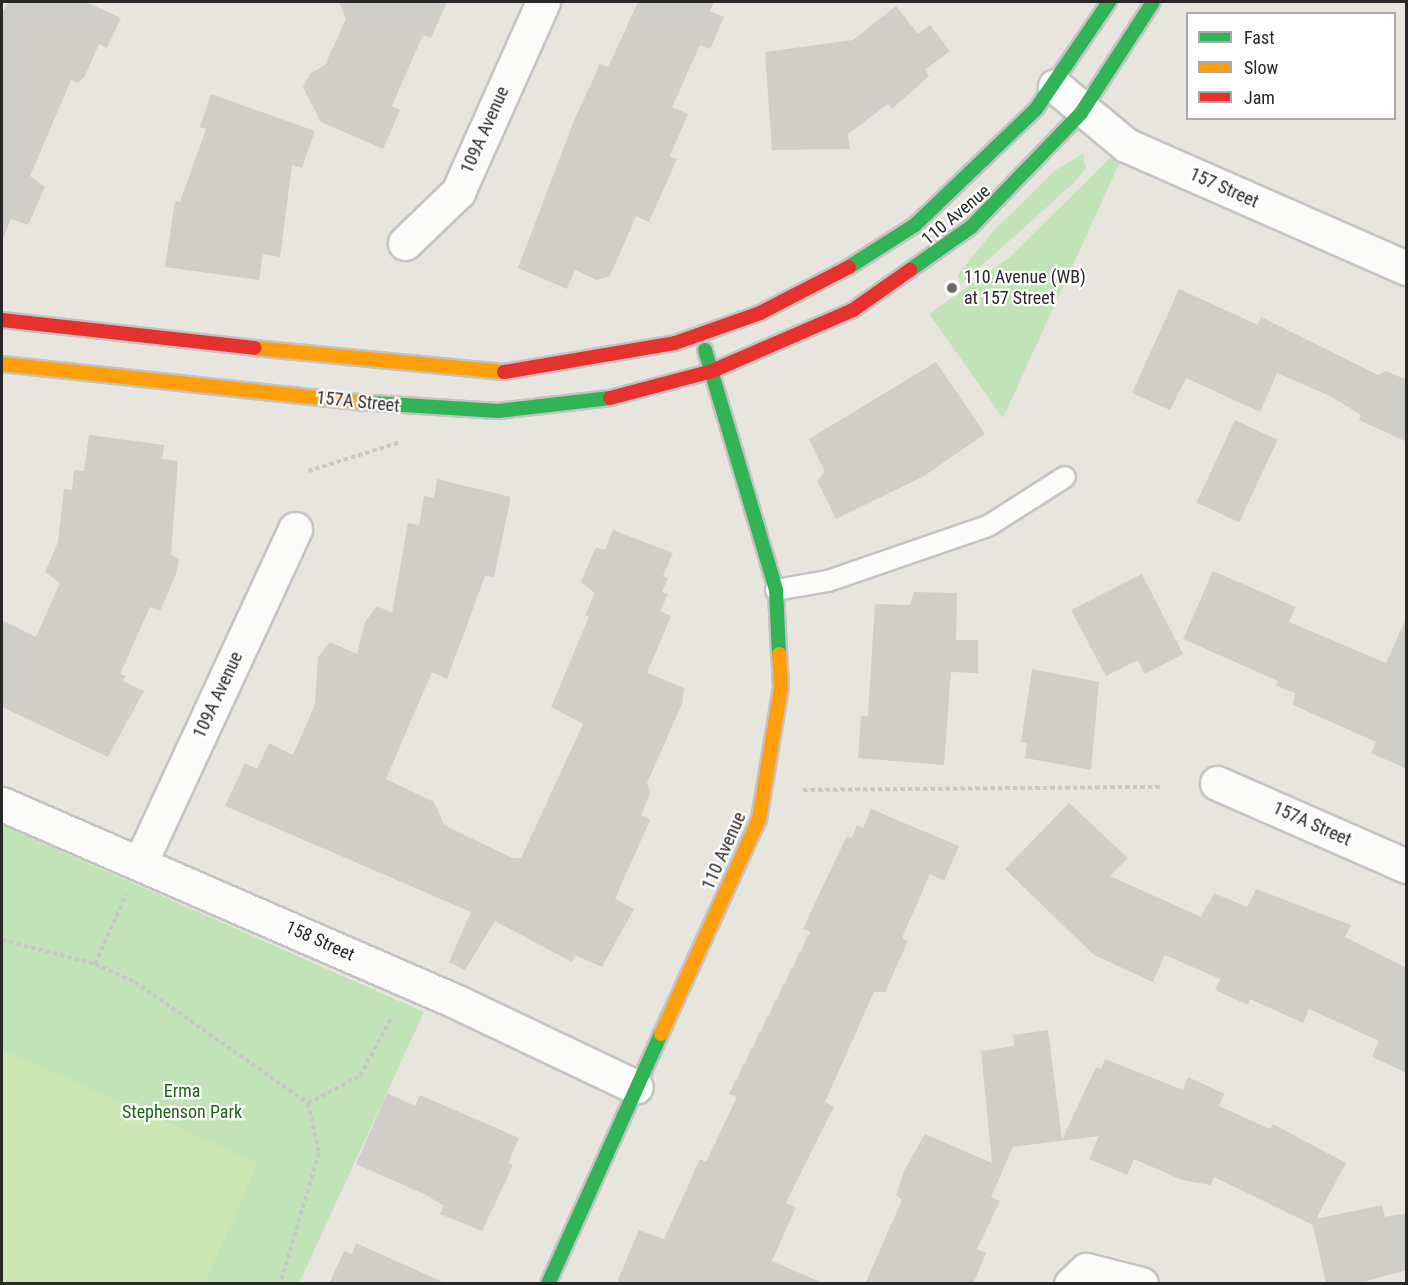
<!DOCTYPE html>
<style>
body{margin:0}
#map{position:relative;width:1408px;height:1285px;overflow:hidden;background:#e7e5de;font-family:"Roboto Condensed",sans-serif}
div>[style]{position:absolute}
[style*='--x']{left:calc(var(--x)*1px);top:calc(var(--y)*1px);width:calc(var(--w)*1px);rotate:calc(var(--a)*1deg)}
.green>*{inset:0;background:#c2e3b7}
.pitch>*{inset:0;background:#cce7b4}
.building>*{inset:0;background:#d0cec9;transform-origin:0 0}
.path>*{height:4px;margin-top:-2px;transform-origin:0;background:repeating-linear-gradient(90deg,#c8c7c6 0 4.5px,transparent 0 7.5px)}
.roads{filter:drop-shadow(2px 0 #c4c3c3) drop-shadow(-2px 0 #c4c3c3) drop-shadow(0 2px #c4c3c3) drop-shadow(0 -2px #c4c3c3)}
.lane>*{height:20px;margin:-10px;padding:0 10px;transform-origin:10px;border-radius:10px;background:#fbfbfa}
.street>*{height:33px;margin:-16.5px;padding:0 16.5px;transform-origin:16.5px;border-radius:16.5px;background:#fbfbfa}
.fast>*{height:14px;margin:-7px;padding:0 7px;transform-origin:7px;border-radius:7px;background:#30b455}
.slow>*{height:14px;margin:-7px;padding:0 7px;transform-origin:7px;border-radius:7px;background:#ff9f0a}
.jam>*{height:14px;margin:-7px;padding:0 7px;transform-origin:7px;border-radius:7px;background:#e5322d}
.dots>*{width:16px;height:16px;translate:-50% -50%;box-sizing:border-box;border:3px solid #fff;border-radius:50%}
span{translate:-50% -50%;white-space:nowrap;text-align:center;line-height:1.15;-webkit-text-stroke:4.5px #fff;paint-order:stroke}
.street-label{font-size:18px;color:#282828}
.poi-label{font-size:18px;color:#282828}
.left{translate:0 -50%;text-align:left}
.park-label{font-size:18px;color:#1e631a}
.frame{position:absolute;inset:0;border:3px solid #282828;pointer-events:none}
.legend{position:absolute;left:1186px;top:12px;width:210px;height:108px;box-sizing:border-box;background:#fff;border:2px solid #a9a9a9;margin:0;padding:8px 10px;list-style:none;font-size:18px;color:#282828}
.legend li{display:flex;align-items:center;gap:12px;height:30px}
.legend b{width:30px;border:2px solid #a9a9a9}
</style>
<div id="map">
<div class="green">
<div style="clip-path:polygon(1083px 154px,1086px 168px,1075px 182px,962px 283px,958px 275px,994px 230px,1057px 169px)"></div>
<div style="clip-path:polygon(1110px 158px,1120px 162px,1003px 418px,929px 314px,1011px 256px)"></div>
<div style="clip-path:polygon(2px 825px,424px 1012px,299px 1283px,2px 1283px)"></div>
</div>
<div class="pitch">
<div style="clip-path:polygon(2px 1049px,258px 1163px,205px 1283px,2px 1283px)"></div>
</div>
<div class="building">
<div style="clip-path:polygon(8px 2px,86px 2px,121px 18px,107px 48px,99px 44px,85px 76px,78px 83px,71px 80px,30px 176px,45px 187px,28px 225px,11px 219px,2px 241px,2px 14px)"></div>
<div style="clip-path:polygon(339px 2px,447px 2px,431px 38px,423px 35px,392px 106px,400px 110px,383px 149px,321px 122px,303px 87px,310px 74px,325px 65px,346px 19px)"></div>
<div style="clip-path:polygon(638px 2px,714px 2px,710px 11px,724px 17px,710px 49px,700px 45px,672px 107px,688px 114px,670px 156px,677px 159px,649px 222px,636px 216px,610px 276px,597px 280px,575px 270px,567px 289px,518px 268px,575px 118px,600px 64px,608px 67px)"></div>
<div style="clip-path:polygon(896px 6px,918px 34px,930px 25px,950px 51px,925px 70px,929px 76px,892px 109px,888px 104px,848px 134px,850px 149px,772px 150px,765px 52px,853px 40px)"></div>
<div style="clip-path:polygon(211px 94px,315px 131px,302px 168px,292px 165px,280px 257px,263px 254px,259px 280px,165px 267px,175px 201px,180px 202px,206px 129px,200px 127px)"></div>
<div style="clip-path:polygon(1179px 289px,1258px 325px,1261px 317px,1378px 375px,1386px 371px,1407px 380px,1407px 442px,1359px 420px,1361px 415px,1332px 397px,1277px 373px,1260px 412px,1186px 378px,1170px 410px,1132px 393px)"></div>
<div style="clip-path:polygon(936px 362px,985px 434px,924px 476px,836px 519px,817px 481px,825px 472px,809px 439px)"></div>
<div style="left:1235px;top:420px;width:47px;height:91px;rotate:25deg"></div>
<div style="clip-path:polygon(89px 435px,164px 445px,162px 459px,178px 461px,171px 555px,179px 559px,176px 574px,160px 611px,150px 607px,120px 674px,126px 676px,123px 681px,144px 691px,108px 757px,2px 707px,2px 620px,36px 637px,60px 583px,45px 572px,58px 542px,64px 489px,72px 490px,74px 470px,84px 471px)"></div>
<div style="clip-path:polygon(437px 479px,511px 497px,494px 577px,485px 576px,447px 679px,432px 672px,386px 779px,434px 802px,444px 825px,512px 858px,521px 858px,583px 724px,551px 707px,589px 617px,585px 615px,595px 593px,581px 582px,596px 547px,605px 550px,613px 530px,673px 553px,663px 576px,668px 578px,662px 592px,668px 594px,660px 611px,671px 616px,647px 673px,684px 688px,682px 704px,647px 783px,651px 792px,641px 815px,650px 820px,615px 899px,634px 909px,602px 967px,575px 955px,572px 962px,495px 921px,465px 970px,449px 962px,471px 912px,225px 806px,245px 763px,257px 769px,269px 743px,293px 755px,315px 705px,318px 657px,330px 642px,357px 654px,365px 622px,377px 606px,392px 613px,408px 523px,419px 525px,424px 496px,434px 498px)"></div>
<div style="clip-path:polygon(1213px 571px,1296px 607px,1289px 622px,1386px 663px,1407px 616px,1407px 769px,1371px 753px,1376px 742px,1293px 705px,1295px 693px,1276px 686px,1278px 681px,1183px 639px)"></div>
<div style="clip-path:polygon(1142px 574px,1183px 654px,1145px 674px,1138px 660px,1106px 676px,1071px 610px)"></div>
<div style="clip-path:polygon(914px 592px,957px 593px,956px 640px,978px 640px,978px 673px,951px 672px,944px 765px,858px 758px,861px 716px,868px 716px,875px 604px,910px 605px)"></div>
<div style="clip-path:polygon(1032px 669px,1099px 682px,1091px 770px,1025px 758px,1027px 743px,1021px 742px)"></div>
<div style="clip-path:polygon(1069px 803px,1128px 858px,1110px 876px,1201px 917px,1214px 893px,1247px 907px,1256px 889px,1351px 925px,1345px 937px,1407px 968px,1407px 1073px,1372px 1057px,1379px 1041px,1309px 1009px,1303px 1023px,1250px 999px,1248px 1005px,1215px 990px,1220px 979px,1165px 955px,1153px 982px,1094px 955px,1005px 869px)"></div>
<div style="clip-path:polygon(871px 809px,959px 846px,944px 881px,930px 874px,902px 938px,908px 941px,885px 992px,874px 992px,825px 1102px,834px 1107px,786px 1203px,796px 1207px,772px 1261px,825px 1284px,616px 1284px,639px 1230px,664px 1239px,700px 1159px,706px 1162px,737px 1097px,729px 1094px,810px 932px,803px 929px,820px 892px,847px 836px,852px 838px,857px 825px,863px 828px)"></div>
<div style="clip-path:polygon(1048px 1030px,1062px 1140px,1096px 1067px,1101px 1069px,1105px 1059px,1183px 1090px,1188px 1077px,1225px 1094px,1219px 1106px,1270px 1129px,1273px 1124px,1346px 1163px,1316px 1219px,1382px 1205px,1385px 1217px,1407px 1213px,1407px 1270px,1356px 1284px,1326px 1284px,1313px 1225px,1214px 1177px,1211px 1185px,1182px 1180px,1134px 1159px,1127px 1175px,1089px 1159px,1099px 1136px,1013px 1147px,991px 1197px,1000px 1201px,977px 1249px,986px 1253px,973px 1284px,865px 1284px,902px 1200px,896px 1195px,904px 1171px,925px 1134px,992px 1163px,981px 1051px,1014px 1046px,1013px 1035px)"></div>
<div style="clip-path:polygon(387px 1093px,415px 1106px,420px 1095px,519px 1138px,508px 1163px,513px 1165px,482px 1231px,440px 1214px,444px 1206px,426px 1195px,356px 1164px)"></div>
<div style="clip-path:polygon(356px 1243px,447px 1284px,329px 1284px,344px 1251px,352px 1254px)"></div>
</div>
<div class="path">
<div style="--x:308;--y:471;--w:97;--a:-17.3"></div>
<div style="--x:803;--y:790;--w:360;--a:-0.5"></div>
<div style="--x:2;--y:940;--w:96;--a:14.5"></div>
<div style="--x:95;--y:964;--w:44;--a:24.2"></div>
<div style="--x:135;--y:982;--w:211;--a:35"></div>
<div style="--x:308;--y:1103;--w:51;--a:77.6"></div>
<div style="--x:319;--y:1153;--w:137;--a:106.6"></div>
<div style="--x:95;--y:964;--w:76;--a:-65.8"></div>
<div style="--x:308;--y:1103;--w:59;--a:-27.4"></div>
<div style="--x:360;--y:1076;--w:66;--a:-61.9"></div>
</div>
<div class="roads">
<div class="lane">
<div style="--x:776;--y:590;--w:53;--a:-9.8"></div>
<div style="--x:828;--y:581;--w:169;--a:-19"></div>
<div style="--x:988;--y:526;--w:91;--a:-32.5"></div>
</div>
<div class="street">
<div style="--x:1055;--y:86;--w:92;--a:39.7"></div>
<div style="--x:1126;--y:145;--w:306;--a:23.7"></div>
<div style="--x:405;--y:243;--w:74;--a:-43.9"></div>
<div style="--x:458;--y:192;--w:208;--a:-65.9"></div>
<div style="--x:1217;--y:783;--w:206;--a:23.7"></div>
<div style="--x:2;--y:804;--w:494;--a:23.5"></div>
<div style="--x:455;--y:1001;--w:200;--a:25.4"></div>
<div style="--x:141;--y:861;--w:366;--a:-65.1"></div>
<div style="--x:1071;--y:1284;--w:21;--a:-43"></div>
<div style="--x:1086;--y:1270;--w:57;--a:14.3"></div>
</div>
<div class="fast">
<div style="--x:849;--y:267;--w:78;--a:-32.5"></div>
<div style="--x:915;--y:225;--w:168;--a:-43.8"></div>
<div style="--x:1036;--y:109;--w:130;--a:-55.7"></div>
<div style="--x:910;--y:270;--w:75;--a:-35.2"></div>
<div style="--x:971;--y:227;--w:158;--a:-46"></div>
<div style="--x:1081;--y:113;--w:132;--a:-57"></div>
<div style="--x:705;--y:350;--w:250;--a:73.5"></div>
<div style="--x:776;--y:590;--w:64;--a:87.3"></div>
<div style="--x:357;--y:402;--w:141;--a:3.7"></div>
<div style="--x:498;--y:411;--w:113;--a:-6.6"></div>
<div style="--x:548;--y:1284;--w:274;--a:-65.7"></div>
</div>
<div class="slow">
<div style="--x:254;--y:348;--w:251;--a:5.5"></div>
<div style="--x:2;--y:364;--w:357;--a:6.1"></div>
<div style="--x:661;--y:1034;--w:236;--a:-65.5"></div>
<div style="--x:759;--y:819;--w:133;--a:-80.5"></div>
<div style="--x:781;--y:688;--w:34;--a:-93"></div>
</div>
<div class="jam">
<div style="--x:2;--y:320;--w:254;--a:6.3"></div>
<div style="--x:504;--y:372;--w:173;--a:-9.6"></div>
<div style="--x:675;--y:343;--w:90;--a:-19.4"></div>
<div style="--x:760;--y:313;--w:100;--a:-27.3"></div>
<div style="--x:610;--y:398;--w:106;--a:-14.8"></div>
<div style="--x:712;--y:371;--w:154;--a:-23.4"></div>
<div style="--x:853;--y:310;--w:70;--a:-35.1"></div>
</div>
</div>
<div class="dots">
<div style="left:952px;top:288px;background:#6b6a68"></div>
</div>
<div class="street-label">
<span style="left:485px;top:130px;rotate:-66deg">109A Avenue</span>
<span style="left:1224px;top:188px;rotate:24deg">157 Street</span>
<span style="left:956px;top:215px;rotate:-40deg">110 Avenue</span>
<span style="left:358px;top:402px;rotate:6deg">157A Street</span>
<span style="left:218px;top:695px;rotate:-65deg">109A Avenue</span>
<span style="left:1312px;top:824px;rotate:24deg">157A Street</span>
<span style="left:724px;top:851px;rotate:-66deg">110 Avenue</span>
<span style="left:320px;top:941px;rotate:24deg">158 Street</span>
</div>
<div class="poi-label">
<span class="left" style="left:964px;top:288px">110 Avenue (WB)<br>at 157 Street</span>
</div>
<div class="park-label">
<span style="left:182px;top:1102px">Erma<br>Stephenson Park</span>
</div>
<div class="frame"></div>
<ul class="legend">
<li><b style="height:8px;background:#30b455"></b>Fast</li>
<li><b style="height:8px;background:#ff9f0a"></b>Slow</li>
<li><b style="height:8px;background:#e5322d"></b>Jam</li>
</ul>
</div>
